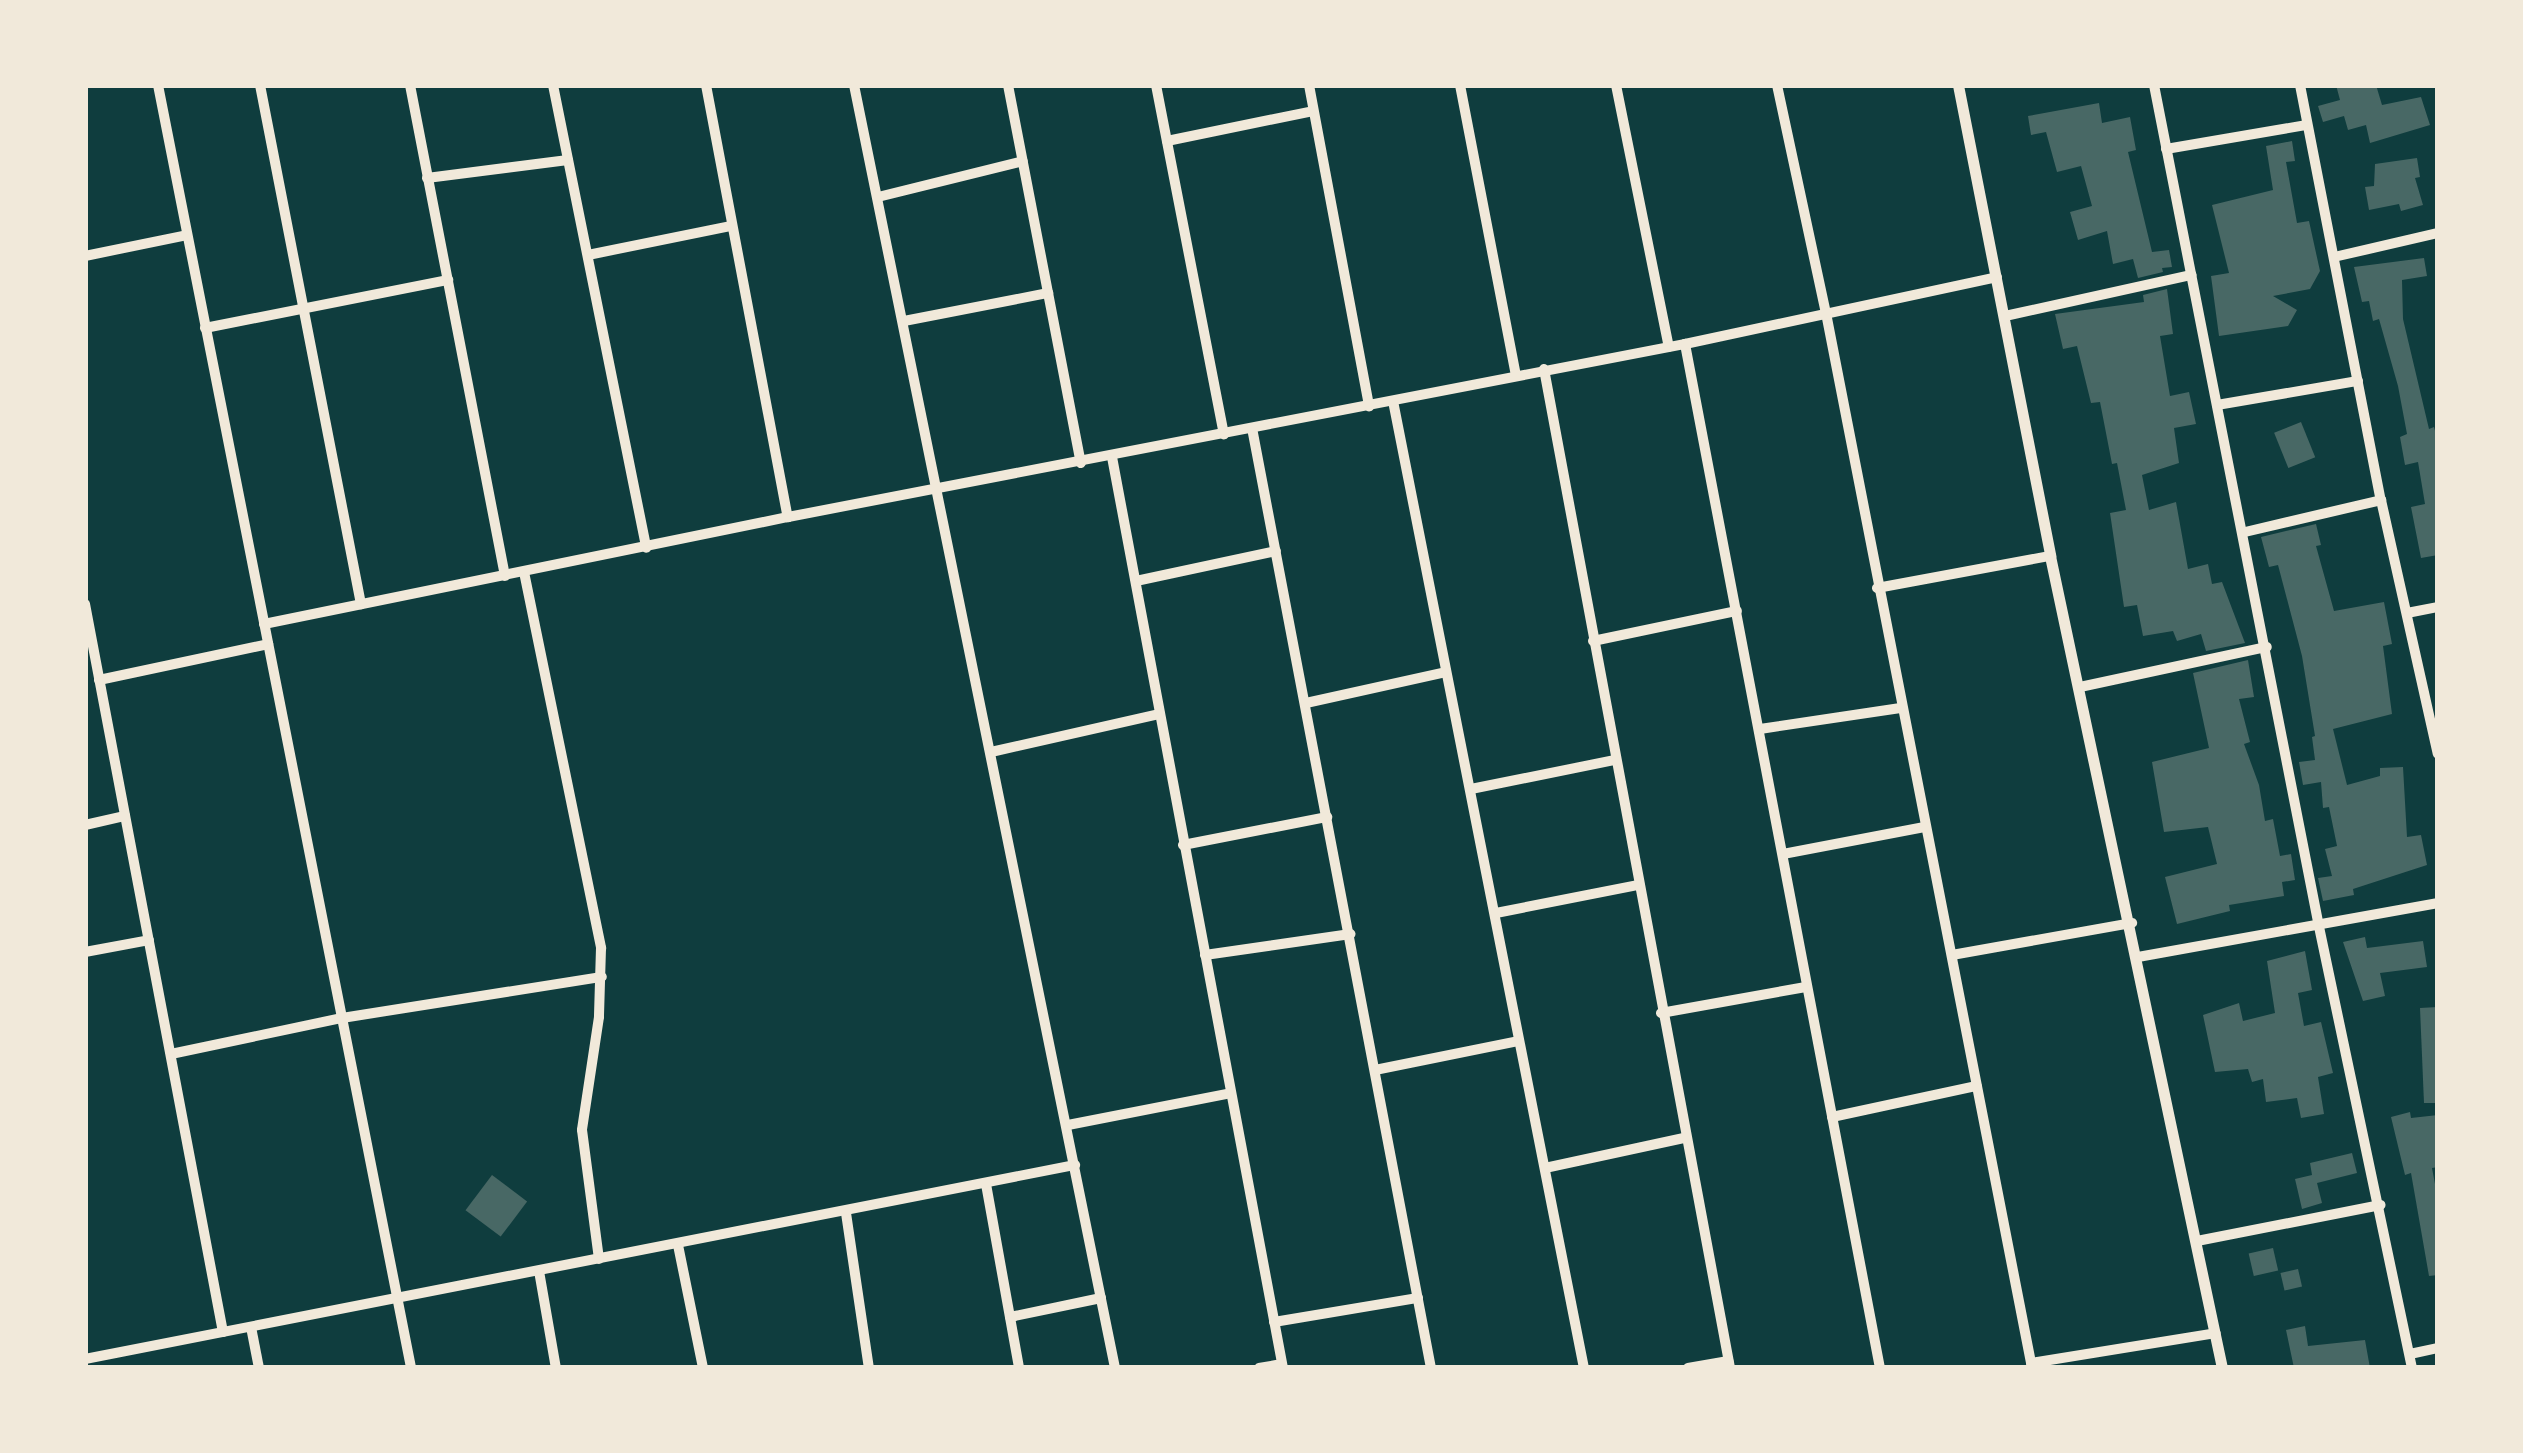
<!DOCTYPE html>
<style>
body{margin:0}
#map{position:relative;width:2523px;height:1453px;overflow:hidden;background:#0f3d3e;font-family:Lato,sans-serif}
div>[style]{position:absolute}
[style*='--x']{left:calc(var(--x)*1px);top:calc(var(--y)*1px);width:calc(var(--w)*1px);rotate:calc(var(--a)*1deg)}
.building>*{inset:0;background:#486865;transform-origin:0 0}
.minor>*{height:10px;margin:-5px;padding:0 5px;transform-origin:5px;border-radius:5px;background:#f1e9da}
.tertiary>*{height:11px;margin:-5.5px;padding:0 5.5px;transform-origin:5.5px;border-radius:5.5px;background:#f1e9da}
span{translate:-50% -50%;white-space:nowrap;text-align:center;line-height:1.15;-webkit-text-stroke:8px #f1e9da;paint-order:stroke}
.frame{position:absolute;inset:0;border:88px solid #f1e9da;pointer-events:none}
</style>
<div id="map">
<div class="building">
<div style="clip-path:polygon(2336px 85px,2376px 85px,2382px 105px,2421px 97px,2430px 125px,2370px 143px,2366px 125px,2348px 130px,2344px 116px,2323px 122px,2318px 106px,2340px 100px)"></div>
<div style="clip-path:polygon(2099px 103px,2102px 123px,2130px 117px,2136px 150px,2128px 152px,2152px 252px,2169px 250px,2172px 267px,2162px 268px,2163px 272px,2138px 278px,2133px 259px,2113px 264px,2107px 231px,2078px 240px,2070px 212px,2092px 206px,2081px 166px,2057px 172px,2046px 132px,2031px 135px,2028px 116px)"></div>
<div style="clip-path:polygon(2292px 141px,2295px 161px,2286px 162px,2297px 223px,2309px 221px,2320px 271px,2310px 289px,2273px 296px,2297px 310px,2288px 326px,2219px 336px,2211px 276px,2229px 273px,2212px 205px,2273px 190px,2266px 146px)"></div>
<div style="clip-path:polygon(2417px 158px,2420px 177px,2415px 178px,2423px 205px,2401px 211px,2399px 204px,2369px 210px,2365px 187px,2374px 186px,2375px 164px)"></div>
<div style="clip-path:polygon(2424px 258px,2427px 276px,2402px 280px,2403px 319px,2429px 429px,2434px 427px,2438px 442px,2438px 555px,2421px 558px,2411px 507px,2425px 504px,2418px 462px,2405px 465px,2400px 437px,2407px 434px,2398px 386px,2379px 319px,2373px 321px,2369px 301px,2362px 302px,2354px 267px)"></div>
<div style="clip-path:polygon(2167px 289px,2173px 334px,2160px 336px,2170px 396px,2189px 392px,2196px 424px,2174px 428px,2179px 463px,2142px 475px,2149px 510px,2176px 502px,2188px 569px,2208px 564px,2212px 584px,2222px 582px,2245px 643px,2206px 651px,2201px 634px,2177px 641px,2173px 631px,2143px 636px,2137px 605px,2124px 607px,2110px 513px,2126px 510px,2117px 463px,2112px 464px,2100px 402px,2091px 403px,2077px 346px,2063px 349px,2055px 314px,2144px 302px,2143px 295px)"></div>
<div style="left:2301px;top:422px;width:38px;height:29px;rotate:68deg"></div>
<div style="clip-path:polygon(2316px 524px,2321px 545px,2316px 546px,2334px 611px,2384px 602px,2392px 644px,2383px 646px,2392px 714px,2333px 729px,2347px 785px,2380px 776px,2380px 768px,2403px 767px,2407px 837px,2421px 835px,2427px 865px,2353px 889px,2354px 895px,2323px 901px,2318px 878px,2332px 876px,2325px 849px,2337px 846px,2329px 807px,2323px 808px,2321px 782px,2303px 785px,2299px 762px,2315px 760px,2312px 737px,2315px 736px,2302px 656px,2278px 565px,2269px 567px,2261px 537px)"></div>
<div style="clip-path:polygon(2248px 660px,2254px 697px,2239px 699px,2250px 742px,2244px 744px,2259px 785px,2265px 821px,2273px 819px,2280px 856px,2291px 854px,2295px 880px,2282px 882px,2284px 896px,2229px 905px,2230px 911px,2177px 924px,2165px 877px,2217px 864px,2208px 827px,2164px 832px,2152px 762px,2209px 748px,2193px 673px)"></div>
<div style="clip-path:polygon(2365px 937px,2367px 948px,2423px 941px,2427px 967px,2380px 973px,2385px 996px,2363px 1001px,2343px 942px)"></div>
<div style="clip-path:polygon(2305px 951px,2312px 990px,2298px 993px,2304px 1026px,2321px 1022px,2333px 1073px,2318px 1077px,2324px 1114px,2301px 1118px,2297px 1098px,2266px 1102px,2263px 1079px,2252px 1082px,2248px 1069px,2215px 1072px,2203px 1015px,2239px 1003px,2243px 1021px,2275px 1013px,2267px 961px)"></div>
<div style="clip-path:polygon(2438px 1007px,2438px 1103px,2424px 1103px,2420px 1008px)"></div>
<div style="clip-path:polygon(2410px 1112px,2411px 1118px,2438px 1115px,2438px 1167px,2432px 1168px,2438px 1200px,2438px 1275px,2429px 1276px,2411px 1173px,2405px 1175px,2391px 1117px)"></div>
<div style="clip-path:polygon(2352px 1153px,2357px 1173px,2317px 1183px,2322px 1203px,2302px 1209px,2295px 1179px,2312px 1175px,2310px 1163px)"></div>
<div style="left:492px;top:1175px;width:44px;height:44px;rotate:37deg"></div>
<div style="left:2273px;top:1248px;width:23px;height:25px;rotate:77deg"></div>
<div style="left:2298px;top:1269px;width:18px;height:18px;rotate:77deg"></div>
<div style="clip-path:polygon(2305px 1326px,2308px 1346px,2365px 1340px,2370px 1368px,2294px 1368px,2286px 1330px)"></div>
</div>
<div class="minor">
<div style="--x:158;--y:85;--w:1308;--a:78.84"></div>
<div style="--x:260;--y:85;--w:529;--a:78.99"></div>
<div style="--x:410;--y:85;--w:500;--a:79.05"></div>
<div style="--x:553;--y:85;--w:472;--a:78.6"></div>
<div style="--x:706;--y:85;--w:440;--a:79.3"></div>
<div style="--x:854;--y:85;--w:1309;--a:78.5"></div>
<div style="--x:1008;--y:85;--w:385;--a:79.1"></div>
<div style="--x:1156;--y:85;--w:356;--a:79"></div>
<div style="--x:1309;--y:85;--w:327;--a:79.4"></div>
<div style="--x:1460;--y:85;--w:296;--a:79.1"></div>
<div style="--x:1616;--y:85;--w:267;--a:78.6"></div>
<div style="--x:1777;--y:85;--w:233;--a:77.9"></div>
<div style="--x:1826;--y:313;--w:1075;--a:78.95"></div>
<div style="--x:2154;--y:85;--w:853;--a:78.91"></div>
<div style="--x:2318;--y:922;--w:456;--a:78.1"></div>
<div style="--x:2300;--y:85;--w:423;--a:79"></div>
<div style="--x:2381;--y:500;--w:260;--a:77.4"></div>
<div style="--x:1167;--y:141;--w:149;--a:-11.6"></div>
<div style="--x:2166;--y:149;--w:143;--a:-9.7"></div>
<div style="--x:427;--y:178;--w:142;--a:-7.3"></div>
<div style="--x:878;--y:197;--w:149;--a:-13.9"></div>
<div style="--x:588;--y:255;--w:145;--a:-11.5"></div>
<div style="--x:85;--y:256;--w:104;--a:-11.6"></div>
<div style="--x:2334;--y:257;--w:107;--a:-13"></div>
<div style="--x:2005;--y:316;--w:191;--a:-12.4"></div>
<div style="--x:904;--y:321;--w:147;--a:-11"></div>
<div style="--x:205;--y:328;--w:248;--a:-11.2"></div>
<div style="--x:1685;--y:344;--w:1042;--a:79.22"></div>
<div style="--x:1544;--y:369;--w:1016;--a:79.45"></div>
<div style="--x:1393;--y:401;--w:986;--a:78.83"></div>
<div style="--x:2217;--y:405;--w:143;--a:-9.7"></div>
<div style="--x:1252;--y:428;--w:957;--a:79.22"></div>
<div style="--x:1112;--y:457;--w:927;--a:79.37"></div>
<div style="--x:2245;--y:532;--w:140;--a:-13.2"></div>
<div style="--x:524;--y:572;--w:384;--a:78.4"></div>
<div style="--x:601;--y:948;--w:69;--a:91.7"></div>
<div style="--x:599;--y:1017;--w:114;--a:98.6"></div>
<div style="--x:582;--y:1130;--w:130;--a:82.5"></div>
<div style="--x:1136;--y:581;--w:143;--a:-12.1"></div>
<div style="--x:1877;--y:588;--w:176;--a:-10.5"></div>
<div style="--x:85;--y:604;--w:741;--a:79.27"></div>
<div style="--x:2407;--y:613;--w:32;--a:-11"></div>
<div style="--x:264;--y:624;--w:535;--a:-11.54"></div>
<div style="--x:788;--y:517;--w:914;--a:-10.92"></div>
<div style="--x:1685;--y:344;--w:319;--a:-12.1"></div>
<div style="--x:1593;--y:641;--w:147;--a:-11.8"></div>
<div style="--x:99;--y:680;--w:173;--a:-12"></div>
<div style="--x:2080;--y:687;--w:191;--a:-12.1"></div>
<div style="--x:1306;--y:703;--w:143;--a:-12.5"></div>
<div style="--x:1760;--y:729;--w:142;--a:-8.5"></div>
<div style="--x:991;--y:752;--w:173;--a:-12.7"></div>
<div style="--x:1471;--y:789;--w:147;--a:-11.4"></div>
<div style="--x:85;--y:825;--w:41;--a:-12.7"></div>
<div style="--x:1183;--y:845;--w:147;--a:-11"></div>
<div style="--x:1783;--y:854;--w:144;--a:-10.8"></div>
<div style="--x:1496;--y:913;--w:144;--a:-11.2"></div>
<div style="--x:85;--y:952;--w:65;--a:-10.6"></div>
<div style="--x:1205;--y:955;--w:147;--a:-8.2"></div>
<div style="--x:1952;--y:955;--w:183;--a:-10.1"></div>
<div style="--x:2138;--y:957;--w:305;--a:-10.2"></div>
<div style="--x:1661;--y:1013;--w:147;--a:-10.2"></div>
<div style="--x:171;--y:1054;--w:175;--a:-11.9"></div>
<div style="--x:342;--y:1018;--w:263;--a:-9"></div>
<div style="--x:1375;--y:1070;--w:147;--a:-11.4"></div>
<div style="--x:1832;--y:1117;--w:148;--a:-12.1"></div>
<div style="--x:1068;--y:1125;--w:166;--a:-11.1"></div>
<div style="--x:1545;--y:1168;--w:142;--a:-12.2"></div>
<div style="--x:986;--y:1184;--w:187;--a:79.8"></div>
<div style="--x:846;--y:1213;--w:157;--a:81.6"></div>
<div style="--x:2197;--y:1241;--w:187;--a:-11.1"></div>
<div style="--x:678;--y:1245;--w:126;--a:78.5"></div>
<div style="--x:539;--y:1271;--w:98;--a:80.1"></div>
<div style="--x:1010;--y:1317;--w:93;--a:-11.8"></div>
<div style="--x:1274;--y:1322;--w:146;--a:-9.5"></div>
<div style="--x:251;--y:1327;--w:42;--a:79"></div>
<div style="--x:2410;--y:1354;--w:29;--a:-12"></div>
<div style="--x:85;--y:1359;--w:1009;--a:-11.09"></div>
<div style="--x:2031;--y:1363;--w:187;--a:-9.2"></div>
<div style="--x:1259;--y:1368;--w:23;--a:-10"></div>
<div style="--x:1688;--y:1368;--w:41;--a:-9.9"></div>
</div>
<div class="tertiary">
<div style="--x:1958;--y:85;--w:480;--a:78.9"></div>
<div style="--x:2050;--y:556;--w:830;--a:78.04"></div>
</div>
<div class="frame"></div>
</div>
